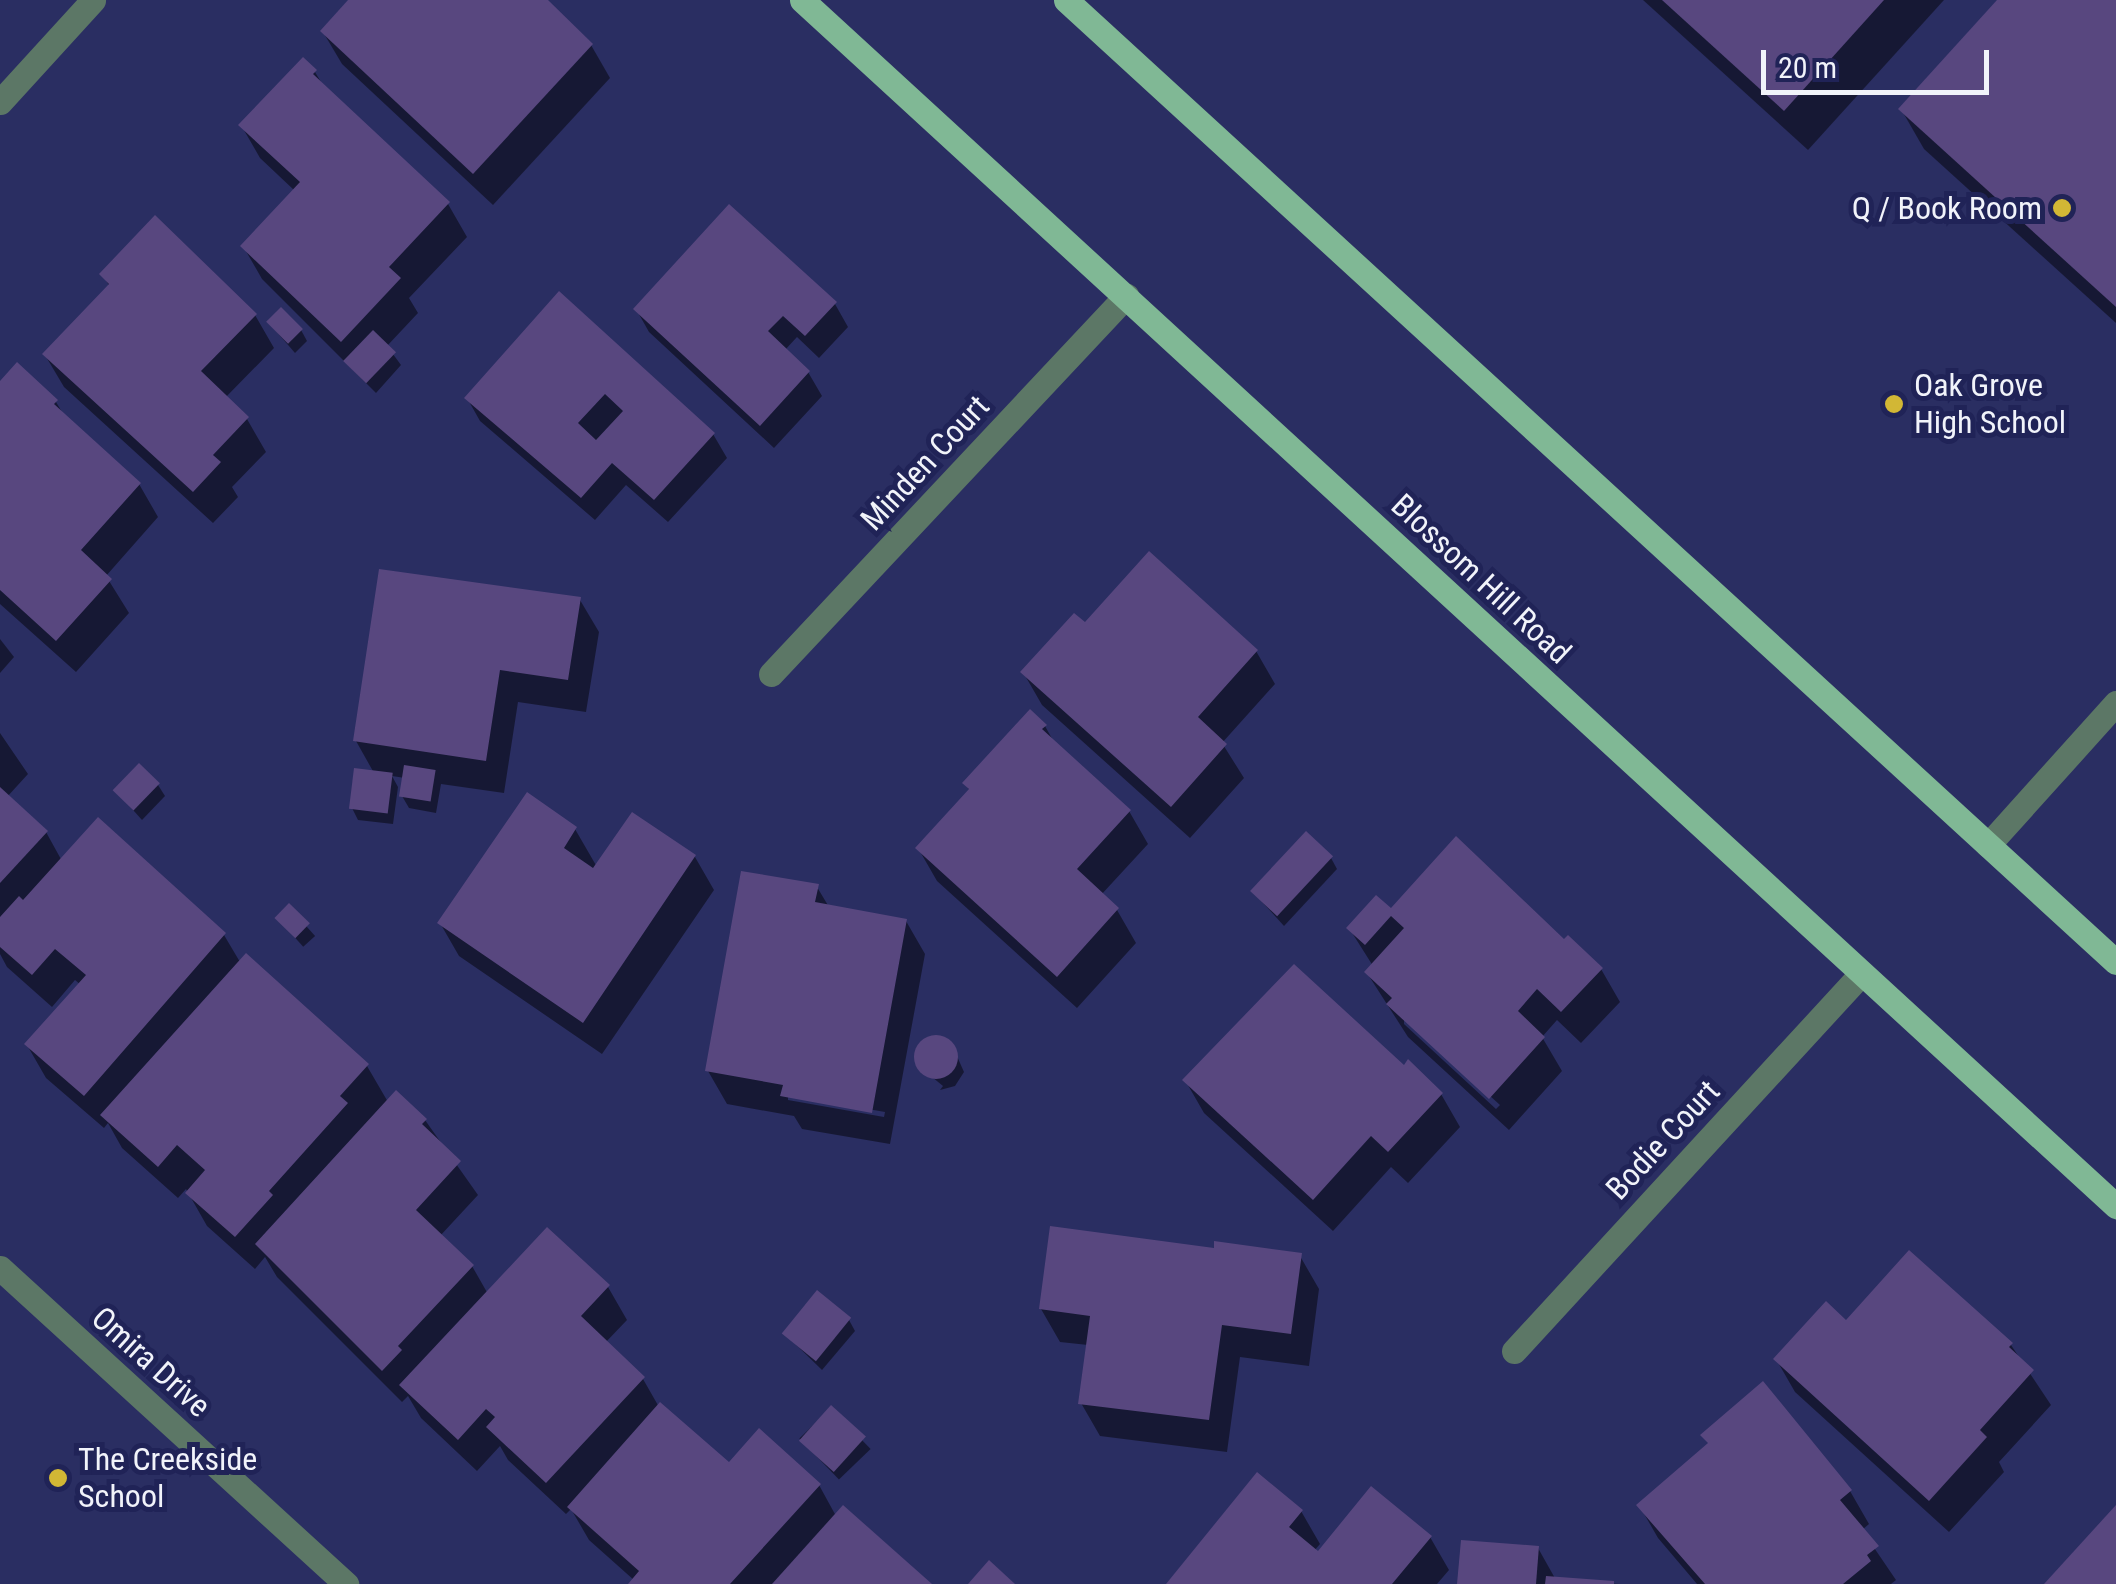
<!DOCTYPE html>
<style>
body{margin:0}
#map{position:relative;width:2116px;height:1584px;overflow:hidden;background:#2a2e62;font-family:"Roboto Condensed",sans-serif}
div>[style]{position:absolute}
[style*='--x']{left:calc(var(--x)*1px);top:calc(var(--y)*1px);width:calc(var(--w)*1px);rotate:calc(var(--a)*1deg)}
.shadow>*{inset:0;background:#0007;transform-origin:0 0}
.building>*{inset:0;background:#58477f;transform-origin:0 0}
.round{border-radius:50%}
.minor>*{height:25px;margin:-12.5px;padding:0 12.5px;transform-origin:12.5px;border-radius:12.5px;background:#5c7766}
.major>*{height:25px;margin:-12.5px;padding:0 12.5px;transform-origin:12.5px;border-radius:12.5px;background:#80b895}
.dots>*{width:28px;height:28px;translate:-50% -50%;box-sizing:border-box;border:5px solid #202357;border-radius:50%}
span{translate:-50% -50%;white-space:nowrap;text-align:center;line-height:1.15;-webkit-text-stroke:10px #202357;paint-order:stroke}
.poi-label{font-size:32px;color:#f1f3fa}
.right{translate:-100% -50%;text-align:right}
.left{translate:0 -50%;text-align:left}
.street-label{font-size:32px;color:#f1f3fa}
.scale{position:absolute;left:1761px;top:50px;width:228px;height:45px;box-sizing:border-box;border:5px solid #f1f3fa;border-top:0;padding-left:12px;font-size:30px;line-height:35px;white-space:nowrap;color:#f1f3fa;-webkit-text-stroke:8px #202357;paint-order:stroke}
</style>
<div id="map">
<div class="shadow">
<div style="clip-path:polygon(352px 0,543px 0,591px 45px,610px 78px,493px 205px,342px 64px,323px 32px)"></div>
<div style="clip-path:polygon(1643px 0,1944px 0,1808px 150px)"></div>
<div style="clip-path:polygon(2000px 0,2116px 0,2116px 323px,1924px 149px,1901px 109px)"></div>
<div style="clip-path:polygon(315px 72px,324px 87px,448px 204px,467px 237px,409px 298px,418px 313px,387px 346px,401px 365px,376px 393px,262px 279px,243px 246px,295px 191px,260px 158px,241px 125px)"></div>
<div style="clip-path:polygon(102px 274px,255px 315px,274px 348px,225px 398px,247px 419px,266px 452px,232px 487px,238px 497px,213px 523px,64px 387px,45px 355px,110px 287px)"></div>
<div style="clip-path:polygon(560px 295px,713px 434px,727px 458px,668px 522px,626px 485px,595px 520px,480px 421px,467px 398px)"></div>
<div style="clip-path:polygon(835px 304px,848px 327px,819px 358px,797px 337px,785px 350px,808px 372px,822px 396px,774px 448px,649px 332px,636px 309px)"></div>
<div style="clip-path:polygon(269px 323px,301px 330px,307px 341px,295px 353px)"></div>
<div style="clip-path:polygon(0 384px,56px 402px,65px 417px,139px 484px,158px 517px,106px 576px,129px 613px,76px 672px,0 604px)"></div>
<div style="clip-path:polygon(580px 600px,599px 632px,586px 712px,518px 702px,504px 793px,441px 784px,436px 813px,409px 808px,402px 796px,405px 778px,392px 776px,398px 787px,393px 824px,358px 820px,352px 808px,374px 773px,356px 741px)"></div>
<div style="clip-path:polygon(1086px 626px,1256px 651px,1275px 684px,1222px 743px,1244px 778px,1190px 838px,1042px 705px,1023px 672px)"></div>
<div style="clip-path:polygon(0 639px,14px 657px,0 673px)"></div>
<div style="clip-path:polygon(1045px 726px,1055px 744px,1129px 811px,1148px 844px,1101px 895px,1117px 910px,1136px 943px,1077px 1008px,937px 881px,918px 848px,970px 791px,965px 783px)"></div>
<div style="clip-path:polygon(0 733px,28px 774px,7px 797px,46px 832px,62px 861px,224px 935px,240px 962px,367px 1066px,388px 1102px,425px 1120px,478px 1195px,440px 1236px,472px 1266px,488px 1294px,608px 1287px,627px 1320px,605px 1343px,643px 1379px,659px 1407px,729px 1466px,819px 1485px,836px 1516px,928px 1584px,632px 1584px,635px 1581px,589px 1540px,571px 1509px,566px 1514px,508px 1460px,500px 1446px,477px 1471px,421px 1418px,408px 1396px,402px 1402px,277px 1277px,265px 1257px,255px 1269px,207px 1226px,186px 1189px,178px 1198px,122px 1148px,108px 1123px,104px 1128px,46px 1078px,27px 1045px,81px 985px,75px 980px,52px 1007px,7px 967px,0 954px)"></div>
<div style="clip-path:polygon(158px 785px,165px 796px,142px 820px,116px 791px)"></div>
<div style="clip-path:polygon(575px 829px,597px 867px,695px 857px,714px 890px,602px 1054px,459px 956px,440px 923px)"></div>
<div style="clip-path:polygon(1331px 858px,1337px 869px,1284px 926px,1254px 893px)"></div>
<div style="clip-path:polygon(evenodd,817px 887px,829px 907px,906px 921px,925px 954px,890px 1144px,802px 1129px,794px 1116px,727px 1104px,708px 1071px,817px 887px,788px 1095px,885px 1112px,884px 1117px,788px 1100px,788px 1095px)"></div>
<div style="left:289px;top:907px;width:39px;height:16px;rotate:48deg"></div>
<div style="clip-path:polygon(evenodd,1391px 912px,1564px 942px,1601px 969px,1620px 1002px,1581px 1043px,1557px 1020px,1542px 1037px,1562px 1071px,1509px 1130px,1408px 1037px,1367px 973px,1373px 966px,1349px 928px,1391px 912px,1404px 1018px,1500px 1105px,1496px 1109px,1404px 1024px,1404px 1018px)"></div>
<div style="clip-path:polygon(941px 1036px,952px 1045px,964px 1072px,955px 1086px,940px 1090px,928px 1080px,940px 1090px,943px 1086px,921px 1068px,916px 1054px,925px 1040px)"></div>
<div style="clip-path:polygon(1404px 1068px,1441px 1094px,1460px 1127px,1408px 1183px,1391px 1167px,1333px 1231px,1204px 1113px,1185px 1080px)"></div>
<div style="clip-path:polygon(1216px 1251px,1300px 1256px,1319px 1289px,1309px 1366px,1240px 1357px,1227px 1452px,1100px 1436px,1081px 1403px,1088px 1345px,1060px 1342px,1041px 1309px)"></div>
<div style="clip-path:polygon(849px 1320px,855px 1331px,822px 1370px,784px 1333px)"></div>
<div style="clip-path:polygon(1846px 1323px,2011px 1345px,2051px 1405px,1999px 1462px,2004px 1472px,1949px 1532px,1795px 1392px,1776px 1359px)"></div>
<div style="left:831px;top:1408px;width:57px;height:44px;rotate:46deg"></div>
<div style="clip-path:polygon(1709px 1445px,1850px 1491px,1869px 1524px,1862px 1530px,1896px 1580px,1891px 1584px,1697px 1584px,1658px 1538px,1639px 1505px)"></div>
<div style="clip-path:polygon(1301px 1511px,1320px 1544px,1314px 1551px,1319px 1555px,1430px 1537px,1449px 1570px,1437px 1584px,1169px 1584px)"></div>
<div style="clip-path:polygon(1538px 1548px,1556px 1580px,1620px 1584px,1459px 1584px)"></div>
</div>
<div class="building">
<div style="clip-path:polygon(348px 0,548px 0,593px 44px,473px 174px,320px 31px)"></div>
<div style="clip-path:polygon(1662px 0,1884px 0,1784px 111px)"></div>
<div style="clip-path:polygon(1997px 0,2116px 0,2116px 307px,1898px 109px)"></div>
<div style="clip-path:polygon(303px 57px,317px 70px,313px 74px,450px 202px,389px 267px,401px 278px,341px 342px,240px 246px,300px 182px,238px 125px)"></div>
<div style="clip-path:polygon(729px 204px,837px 302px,805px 336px,783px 316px,768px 331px,810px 371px,760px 426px,633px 309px)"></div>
<div style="clip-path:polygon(155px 215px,257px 314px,201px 371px,249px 417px,213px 455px,221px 462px,193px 492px,42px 354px,109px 284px,99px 274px)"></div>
<div style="clip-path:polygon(evenodd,559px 291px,715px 433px,654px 500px,612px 463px,581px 498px,464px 398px,559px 291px,605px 394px,623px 411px,596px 440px,578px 423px,605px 394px)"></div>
<div style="left:281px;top:307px;width:31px;height:21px;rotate:45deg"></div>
<div style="left:373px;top:330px;width:32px;height:43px;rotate:44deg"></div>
<div style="clip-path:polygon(17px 362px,58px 400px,54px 404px,141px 483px,81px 550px,112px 579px,56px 641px,0 590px,0 381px)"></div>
<div style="clip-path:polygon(1149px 551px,1258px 650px,1198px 717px,1227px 744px,1171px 807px,1020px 672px,1074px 613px,1085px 622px)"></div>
<div style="clip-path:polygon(379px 569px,581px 597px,568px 680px,500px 670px,486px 761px,353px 741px)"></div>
<div style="clip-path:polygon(1030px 709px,1047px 725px,1042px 729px,1131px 810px,1077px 869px,1119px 908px,1057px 977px,915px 848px,969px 789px,962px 783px)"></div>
<div style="left:139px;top:763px;width:29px;height:38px;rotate:44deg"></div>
<div style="left:404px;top:765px;width:32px;height:32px;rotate:9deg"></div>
<div style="left:354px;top:768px;width:39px;height:41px;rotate:7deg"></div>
<div style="clip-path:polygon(0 787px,48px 831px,0 883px)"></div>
<div style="clip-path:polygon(527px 792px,577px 827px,564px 848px,593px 868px,632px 812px,696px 855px,583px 1023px,437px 923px)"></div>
<div style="clip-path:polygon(98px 817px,226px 933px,84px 1096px,24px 1044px,86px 975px,55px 949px,32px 975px,0 947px,0 917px,19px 896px,23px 900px)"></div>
<div style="left:1306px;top:831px;width:37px;height:82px;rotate:43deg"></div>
<div style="clip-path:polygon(1456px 836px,1564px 939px,1568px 935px,1603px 968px,1561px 1012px,1537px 989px,1518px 1011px,1545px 1037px,1489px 1099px,1386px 1004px,1392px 998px,1364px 972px,1404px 928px,1391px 916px,1365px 945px,1346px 928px,1376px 895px,1391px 908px)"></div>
<div style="clip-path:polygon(741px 871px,819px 884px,815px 902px,907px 919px,872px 1113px,780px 1096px,783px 1085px,705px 1071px)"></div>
<div style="left:289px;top:903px;width:29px;height:21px;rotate:44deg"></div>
<div style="clip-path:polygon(246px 953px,369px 1064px,340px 1096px,348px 1103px,269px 1191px,273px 1195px,235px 1237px,185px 1193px,205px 1170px,177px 1145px,158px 1167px,100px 1115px)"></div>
<div style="clip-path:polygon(1294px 964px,1404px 1065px,1408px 1059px,1443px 1093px,1388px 1152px,1371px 1136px,1313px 1200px,1182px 1080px)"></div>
<div class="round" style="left:914px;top:1035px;width:44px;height:44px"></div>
<div style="clip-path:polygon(396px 1090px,427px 1119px,422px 1124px,461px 1161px,416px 1210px,474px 1265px,398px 1346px,402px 1350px,382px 1371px,255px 1244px)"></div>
<div style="clip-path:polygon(1050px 1226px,1214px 1248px,1214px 1241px,1302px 1253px,1291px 1334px,1222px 1325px,1209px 1420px,1078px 1404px,1090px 1316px,1039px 1309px)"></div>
<div style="clip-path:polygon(547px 1227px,610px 1285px,581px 1316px,645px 1377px,546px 1483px,486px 1427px,495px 1417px,486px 1409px,458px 1440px,399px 1385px)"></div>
<div style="clip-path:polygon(1909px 1250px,2013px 1343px,2009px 1347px,2034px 1370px,1980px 1430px,1987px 1437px,1929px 1501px,1773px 1359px,1826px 1301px,1846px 1320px)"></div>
<div style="left:817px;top:1290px;width:44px;height:56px;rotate:39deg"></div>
<div style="clip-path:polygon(1763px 1381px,1852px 1490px,1840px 1500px,1879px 1546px,1867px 1555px,1871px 1561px,1843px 1584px,1705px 1584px,1636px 1505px,1708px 1443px,1700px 1435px)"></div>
<div style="clip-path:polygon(660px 1402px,729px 1462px,759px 1428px,821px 1484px,730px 1584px,628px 1584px,639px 1571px,567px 1507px)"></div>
<div style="left:831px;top:1405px;width:47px;height:48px;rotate:42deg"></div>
<div style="clip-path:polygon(1257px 1472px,1303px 1510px,1289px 1527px,1318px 1551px,1371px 1486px,1432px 1536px,1392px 1584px,1166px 1584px)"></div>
<div style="clip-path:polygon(843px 1505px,932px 1584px,772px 1584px)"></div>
<div style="clip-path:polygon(2116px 1505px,2116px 1584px,2044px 1584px)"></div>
<div style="clip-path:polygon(1461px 1540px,1539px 1546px,1536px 1584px,1457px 1584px)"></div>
<div style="clip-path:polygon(989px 1560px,1015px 1584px,968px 1584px)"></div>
<div style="clip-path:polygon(1546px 1576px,1614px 1581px,1614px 1584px,1545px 1584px)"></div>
</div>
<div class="minor">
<div style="--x:0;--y:102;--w:138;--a:-47.6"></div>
<div style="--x:771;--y:674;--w:519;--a:-46.8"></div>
<div style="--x:1988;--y:845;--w:191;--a:-48"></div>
<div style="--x:0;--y:1268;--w:469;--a:42.4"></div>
<div style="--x:1514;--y:1351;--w:512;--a:-47.37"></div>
</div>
<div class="major">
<div style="--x:802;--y:0;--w:1784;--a:42.55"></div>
<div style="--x:1066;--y:0;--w:1424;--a:42.5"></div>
</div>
<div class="dots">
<div style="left:2062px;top:208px;background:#d2b735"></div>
<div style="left:1894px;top:404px;background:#d2b735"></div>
<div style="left:58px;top:1478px;background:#d2b735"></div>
</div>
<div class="poi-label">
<span class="right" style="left:2042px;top:208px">Q / Book Room</span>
<span class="left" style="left:1914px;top:404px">Oak Grove<br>High School</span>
<span class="left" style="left:78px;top:1478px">The Creekside<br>School</span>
</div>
<div class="street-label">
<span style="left:925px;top:463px;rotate:-47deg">Minden Court</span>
<span style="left:1481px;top:579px;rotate:43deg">Blossom Hill Road</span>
<span style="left:1663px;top:1140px;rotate:-47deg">Bodie Court</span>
<span style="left:151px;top:1362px;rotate:42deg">Omira Drive</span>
</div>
<div class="scale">20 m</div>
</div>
